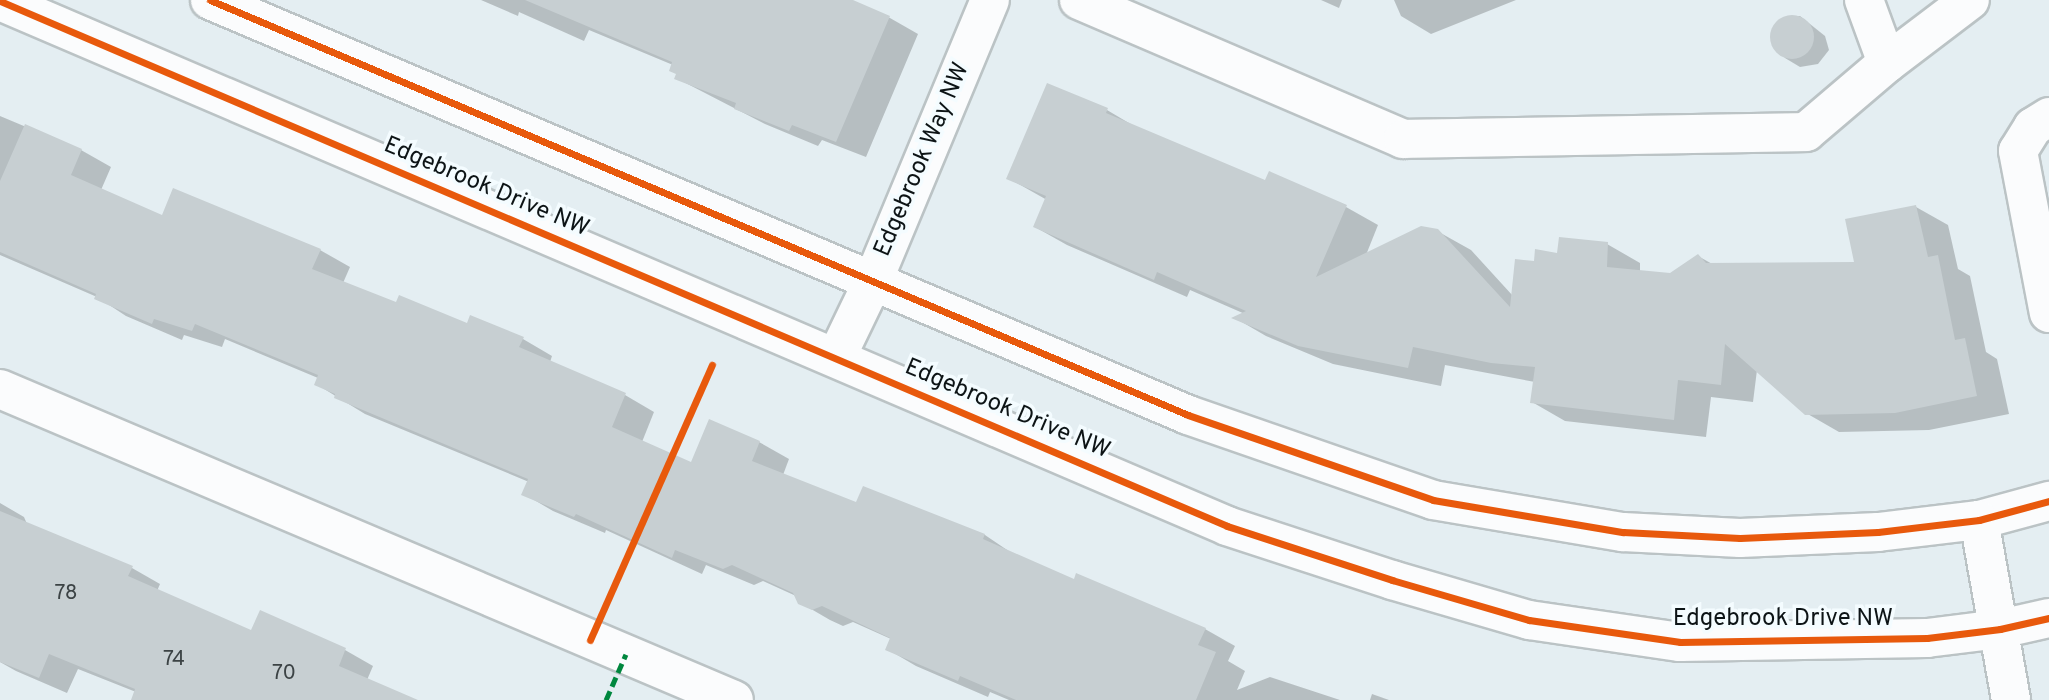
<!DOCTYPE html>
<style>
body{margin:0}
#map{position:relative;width:2049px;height:700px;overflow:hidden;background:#e4eef2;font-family:Overpass,sans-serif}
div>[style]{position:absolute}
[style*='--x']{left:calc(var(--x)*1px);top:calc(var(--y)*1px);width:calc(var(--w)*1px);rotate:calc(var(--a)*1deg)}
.shadow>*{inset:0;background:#0003}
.building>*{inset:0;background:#c7cfd2}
.round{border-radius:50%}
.roads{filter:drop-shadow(2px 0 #bbc3c5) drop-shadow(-2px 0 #bbc3c5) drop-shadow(0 2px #bbc3c5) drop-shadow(0 -2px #bbc3c5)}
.minor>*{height:38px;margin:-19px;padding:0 19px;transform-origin:19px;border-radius:19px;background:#fbfcfd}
.quiet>*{height:5px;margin-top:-2.5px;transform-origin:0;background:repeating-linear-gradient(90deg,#00873e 0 10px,transparent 0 15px)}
.cycleway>*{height:7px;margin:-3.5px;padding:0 3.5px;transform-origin:3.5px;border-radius:3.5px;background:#e8590c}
span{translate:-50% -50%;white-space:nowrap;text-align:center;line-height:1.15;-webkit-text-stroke:7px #f4fcff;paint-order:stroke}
.number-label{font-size:21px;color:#3c4345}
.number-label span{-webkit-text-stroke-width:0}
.street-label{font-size:24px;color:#0d1416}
</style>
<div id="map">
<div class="shadow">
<div style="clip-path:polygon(481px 0,846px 0,890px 18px,918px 34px,866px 157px,822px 140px,818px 146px,765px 124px,676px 78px,678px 74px,673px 65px,589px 30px,584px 41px,519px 12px,518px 16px)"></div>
<div style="clip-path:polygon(1321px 0,1342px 0,1339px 8px)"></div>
<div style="clip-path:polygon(1394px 0,1516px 0,1431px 34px,1401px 16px)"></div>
<div style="clip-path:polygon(1800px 16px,1825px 36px,1829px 50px,1818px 64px,1800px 67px,1785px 58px,1774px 45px,1771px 33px,1782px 18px)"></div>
<div style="clip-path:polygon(1107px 110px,1139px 129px,1266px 182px,1346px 207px,1378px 225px,1366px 255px,1437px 231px,1471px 250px,1513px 296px,1536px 263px,1607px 244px,1640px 263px,1640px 272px,1670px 275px,1698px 256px,1714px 265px,1856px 263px,1916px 207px,1948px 225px,1958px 269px,1970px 276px,1986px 352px,1997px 359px,2009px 414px,1929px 430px,1839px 432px,1806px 413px,1757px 370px,1753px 402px,1711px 397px,1706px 437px,1565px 421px,1532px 402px,1535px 382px,1445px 365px,1441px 386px,1333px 364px,1266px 336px,1235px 318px,1245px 314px,1190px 290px,1187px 297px,1067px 245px,1035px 227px,1047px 200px,1008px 178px)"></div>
<div style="clip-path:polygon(0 116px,81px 150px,111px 167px,101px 190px,163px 217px,320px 250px,350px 267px,343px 283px,397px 304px,523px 339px,552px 356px,550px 362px,625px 395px,654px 412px,642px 442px,692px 464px,759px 442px,789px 459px,783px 475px,857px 505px,864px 488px,985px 535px,1013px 554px,1075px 581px,1205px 629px,1235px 646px,1228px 661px,1245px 671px,1237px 690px,1270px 677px,1340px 700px,1009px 700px,990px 692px,988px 697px,916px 666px,887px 649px,891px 639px,853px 622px,843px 626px,830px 620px,799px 602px,796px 596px,763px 581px,754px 585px,706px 565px,702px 574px,606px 530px,605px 533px,553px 511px,524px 494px,529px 482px,365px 414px,316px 384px,318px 378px,225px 339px,222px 347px,184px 335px,182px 340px,126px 316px,97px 297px,0 255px)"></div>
<div style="clip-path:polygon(0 503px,24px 517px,27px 524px,132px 568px,160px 584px,157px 591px,252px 632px,261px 612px,345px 650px,373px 666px,367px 680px,415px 700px,133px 700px,136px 692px,78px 669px,67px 693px,16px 671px,0 662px)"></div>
<div style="clip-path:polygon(1372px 694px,1389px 700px,1370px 700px)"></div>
</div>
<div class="building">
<div style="clip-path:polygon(525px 0,853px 0,890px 16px,836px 142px,792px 125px,789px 131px,734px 109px,736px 103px,674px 79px,676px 74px,669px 71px,672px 62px)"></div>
<div class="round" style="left:1770px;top:15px;width:44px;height:44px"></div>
<div style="clip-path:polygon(1047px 83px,1108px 108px,1106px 113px,1265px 180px,1269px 171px,1347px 205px,1316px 277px,1421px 226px,1438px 229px,1510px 307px,1515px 259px,1534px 261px,1535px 249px,1557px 253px,1559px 237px,1608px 242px,1607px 267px,1670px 273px,1698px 254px,1706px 263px,1854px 262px,1845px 219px,1916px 205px,1928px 257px,1938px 255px,1955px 340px,1965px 338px,1977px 396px,1895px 413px,1805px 415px,1725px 344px,1721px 385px,1678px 380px,1674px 420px,1530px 403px,1535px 367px,1491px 363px,1413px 347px,1408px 368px,1298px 346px,1231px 318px,1246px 311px,1157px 272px,1154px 280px,1033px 227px,1046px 196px,1006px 179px)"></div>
<div style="clip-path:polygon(25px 124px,82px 149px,71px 175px,162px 215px,173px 188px,321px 249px,312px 269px,396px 302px,399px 295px,467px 323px,470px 315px,524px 337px,519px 347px,626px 393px,612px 427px,691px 462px,709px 419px,760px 441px,752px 461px,856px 502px,863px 486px,985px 534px,983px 539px,1074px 579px,1076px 573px,1206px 628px,1198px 645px,1216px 652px,1196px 700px,1016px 700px,960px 676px,958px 681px,885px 650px,890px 638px,822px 606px,812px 610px,798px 604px,793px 593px,732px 565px,723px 569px,675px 550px,672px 558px,576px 514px,574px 517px,521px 495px,528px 479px,334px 398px,335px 394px,314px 385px,318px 375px,195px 324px,192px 331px,154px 319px,152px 324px,94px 299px,96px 294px,0 252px,0 181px)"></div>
<div style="clip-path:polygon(0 511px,133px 566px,128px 576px,251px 630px,260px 610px,346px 648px,339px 666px,418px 700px,131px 700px,135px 689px,49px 654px,39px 678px,0 662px)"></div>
</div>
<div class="roads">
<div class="minor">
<div style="--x:210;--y:0;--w:1062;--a:22.99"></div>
<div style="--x:1188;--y:415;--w:259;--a:19.1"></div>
<div style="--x:1433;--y:500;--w:193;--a:9.6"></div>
<div style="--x:1623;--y:532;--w:117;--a:2.9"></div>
<div style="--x:1740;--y:538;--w:138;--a:-2.5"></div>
<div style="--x:1878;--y:532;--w:102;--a:-6.8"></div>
<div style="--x:1979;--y:520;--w:73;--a:-15.2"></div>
<div style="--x:1079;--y:0;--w:353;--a:23.2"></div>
<div style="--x:1403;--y:139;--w:403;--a:-1"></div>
<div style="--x:1806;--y:132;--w:106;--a:-40.4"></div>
<div style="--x:1887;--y:63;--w:104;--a:-37.2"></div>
<div style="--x:1864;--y:0;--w:67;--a:69.9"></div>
<div style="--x:0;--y:1;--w:1335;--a:23.16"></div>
<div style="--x:1227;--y:526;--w:174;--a:18.1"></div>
<div style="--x:1392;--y:580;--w:143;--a:16.3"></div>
<div style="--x:1529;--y:620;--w:153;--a:8.3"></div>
<div style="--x:1680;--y:642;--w:247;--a:-0.9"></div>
<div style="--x:1927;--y:638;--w:74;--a:-7"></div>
<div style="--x:2000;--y:629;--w:50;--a:-12.7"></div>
<div style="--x:2049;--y:117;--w:19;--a:148"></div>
<div style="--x:2033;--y:127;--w:28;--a:122"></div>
<div style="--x:2018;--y:151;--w:165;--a:79.2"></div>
<div style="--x:836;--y:358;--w:85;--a:-64.3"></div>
<div style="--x:873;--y:281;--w:304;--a:-67.4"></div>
<div style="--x:0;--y:389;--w:797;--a:22.96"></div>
<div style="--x:1979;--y:520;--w:183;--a:79.9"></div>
</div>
</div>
<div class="quiet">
<div style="--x:606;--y:700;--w:50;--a:-66.5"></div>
</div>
<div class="cycleway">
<div style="--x:210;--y:0;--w:1062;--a:22.99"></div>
<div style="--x:1188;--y:415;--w:259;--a:19.1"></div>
<div style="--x:1433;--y:500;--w:193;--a:9.6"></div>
<div style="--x:1623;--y:532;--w:117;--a:2.9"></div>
<div style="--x:1740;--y:538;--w:138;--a:-2.5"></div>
<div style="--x:1878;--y:532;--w:102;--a:-6.8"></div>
<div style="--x:1979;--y:520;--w:73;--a:-15.2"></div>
<div style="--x:0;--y:1;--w:1335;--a:23.16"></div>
<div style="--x:1227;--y:526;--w:174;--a:18.1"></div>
<div style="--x:1392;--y:580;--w:143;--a:16.3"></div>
<div style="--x:1529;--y:620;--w:153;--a:8.3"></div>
<div style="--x:1680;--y:642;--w:247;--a:-0.9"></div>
<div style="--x:1927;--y:638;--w:74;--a:-7"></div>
<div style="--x:2000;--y:629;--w:50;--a:-12.7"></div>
<div style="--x:590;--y:640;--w:301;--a:-66.1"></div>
</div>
<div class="number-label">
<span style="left:66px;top:594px">78</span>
<span style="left:174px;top:660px">74</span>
<span style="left:284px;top:674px">70</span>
</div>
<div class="street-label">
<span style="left:923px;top:160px;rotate:-67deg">Edgebrook Way NW</span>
<span style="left:486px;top:188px;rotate:23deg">Edgebrook Drive NW</span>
<span style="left:1007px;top:410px;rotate:23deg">Edgebrook Drive NW</span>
<span style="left:1783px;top:620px">Edgebrook Drive NW</span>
</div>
</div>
